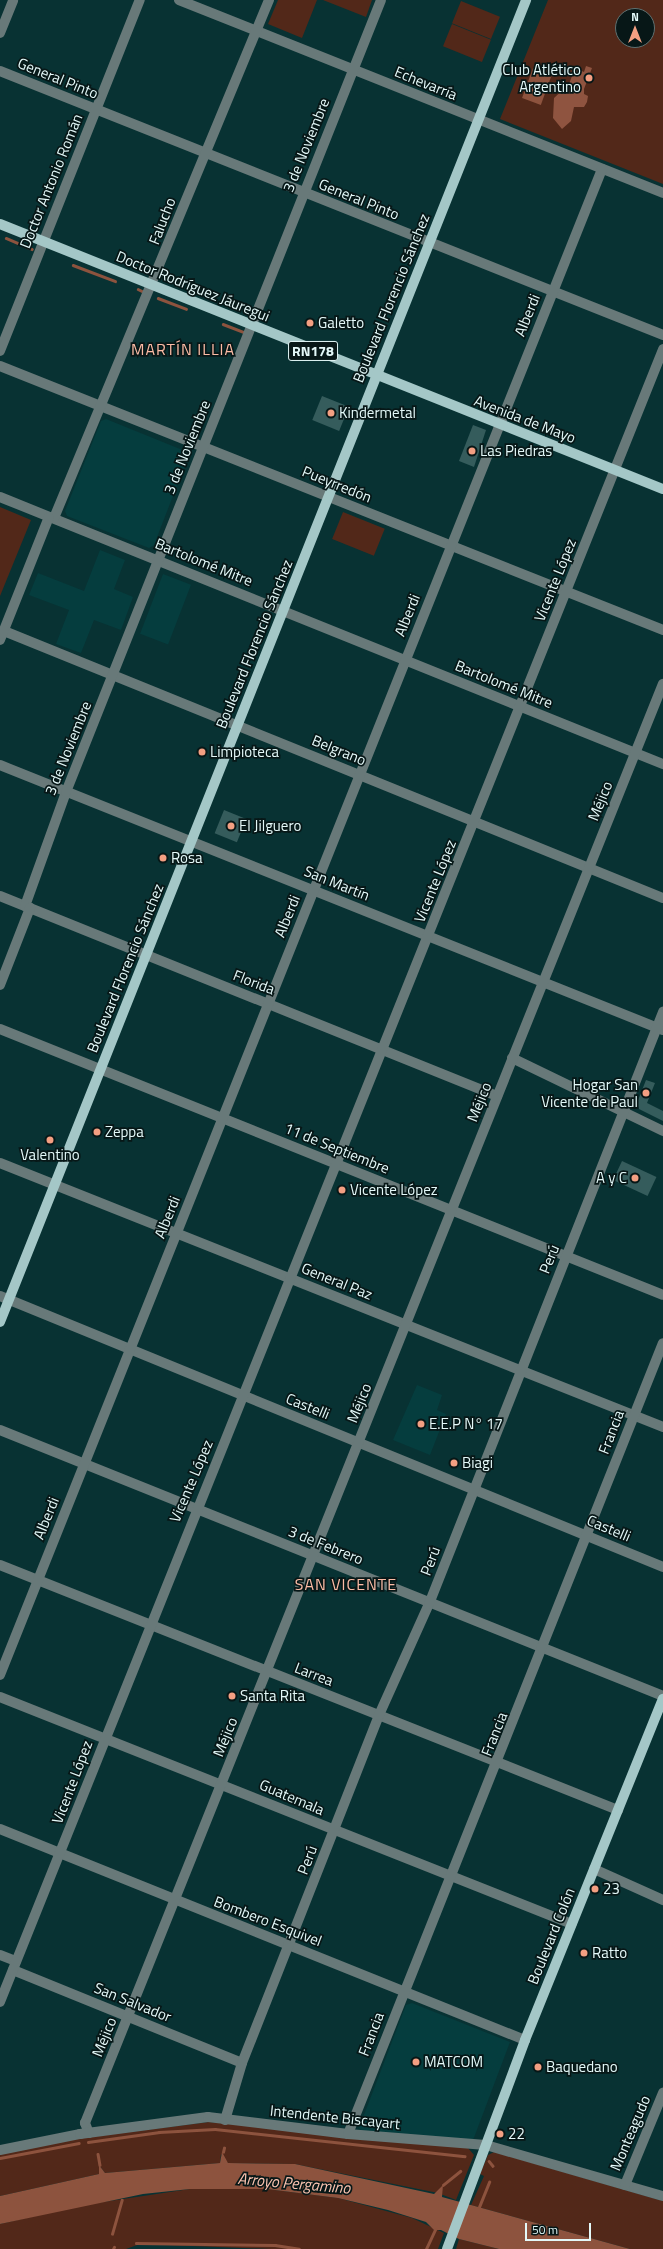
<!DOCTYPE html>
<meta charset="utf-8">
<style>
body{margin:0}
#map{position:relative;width:663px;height:2249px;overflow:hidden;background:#083233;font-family:"Titillium Web",sans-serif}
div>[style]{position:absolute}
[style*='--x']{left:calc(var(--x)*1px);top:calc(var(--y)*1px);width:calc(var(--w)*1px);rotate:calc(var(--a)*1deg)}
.built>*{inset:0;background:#053d3e;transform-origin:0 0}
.green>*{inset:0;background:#522819;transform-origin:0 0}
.forest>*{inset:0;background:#8f5440}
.water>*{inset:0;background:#8d533e;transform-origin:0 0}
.stream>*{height:2.5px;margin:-1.25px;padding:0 1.25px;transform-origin:1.25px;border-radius:1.25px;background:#8d533e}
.building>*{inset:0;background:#355c5c;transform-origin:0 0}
.minor>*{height:10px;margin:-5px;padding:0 5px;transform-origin:5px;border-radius:5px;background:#687979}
.major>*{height:10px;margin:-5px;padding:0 5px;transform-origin:5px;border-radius:5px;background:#a4c7c7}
.dots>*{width:11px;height:11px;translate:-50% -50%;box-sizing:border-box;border:2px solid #071717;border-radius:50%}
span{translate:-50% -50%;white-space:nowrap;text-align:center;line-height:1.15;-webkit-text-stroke:3.5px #071717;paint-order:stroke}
.shield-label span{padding:1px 3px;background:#071717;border:1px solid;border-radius:3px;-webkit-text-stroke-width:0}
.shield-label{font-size:14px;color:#e4f9f9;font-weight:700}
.poi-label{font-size:15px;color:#e4f9f9}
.right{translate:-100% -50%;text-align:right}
.left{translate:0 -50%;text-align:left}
.street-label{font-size:15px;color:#e4f9f9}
.neighbourhood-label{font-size:16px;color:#fcbca6;letter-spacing:1px}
.water-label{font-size:16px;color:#f9c2af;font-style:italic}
.north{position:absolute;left:615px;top:8px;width:40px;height:40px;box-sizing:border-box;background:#071717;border:1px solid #5f7171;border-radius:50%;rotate:0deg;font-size:11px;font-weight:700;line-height:16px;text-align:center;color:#e4f9f9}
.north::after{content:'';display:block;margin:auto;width:14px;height:18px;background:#f39f82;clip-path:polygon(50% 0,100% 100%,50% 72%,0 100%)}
.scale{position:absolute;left:525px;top:2223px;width:66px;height:18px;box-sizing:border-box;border:2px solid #e4f9f9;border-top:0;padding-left:5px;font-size:12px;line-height:14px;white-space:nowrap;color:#e4f9f9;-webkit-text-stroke:3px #071717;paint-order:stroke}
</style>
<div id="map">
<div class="built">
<div style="clip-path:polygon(106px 419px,185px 451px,188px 457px,154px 545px,149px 548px,67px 516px,65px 511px,101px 421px)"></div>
<div style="clip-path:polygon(100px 550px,125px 560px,114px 589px,133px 597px,121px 630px,94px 620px,81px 653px,56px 644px,69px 610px,29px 595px,38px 573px,84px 591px)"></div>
<div style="left:163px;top:574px;width:30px;height:64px;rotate:21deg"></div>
<div style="clip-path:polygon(417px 1385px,442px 1395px,437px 1410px,446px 1414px,430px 1455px,393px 1440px)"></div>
<div style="clip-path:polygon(412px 2003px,510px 2042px,472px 2143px,363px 2134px,359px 2128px,406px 2005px)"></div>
</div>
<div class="green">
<div style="clip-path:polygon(278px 0,317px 0,302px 38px,268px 24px)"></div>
<div style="clip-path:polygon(323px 0,372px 0,366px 17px)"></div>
<div style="clip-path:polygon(evenodd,548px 0,663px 0,663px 184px,500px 119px,548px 0,623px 16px,647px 16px,647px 40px,623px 40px,623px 16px)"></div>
<div style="left:461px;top:1px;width:42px;height:24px;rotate:22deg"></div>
<div style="left:452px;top:24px;width:42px;height:24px;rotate:22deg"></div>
<div style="clip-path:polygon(0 507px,31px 520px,0 596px)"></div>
<div style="left:343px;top:512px;width:45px;height:29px;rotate:22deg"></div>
<div style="clip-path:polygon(209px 2122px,468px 2148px,474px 2155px,456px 2200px,438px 2193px,295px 2164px,228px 2163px,221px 2154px,220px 2163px,105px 2173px,99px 2165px,99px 2174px,0 2196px,0 2154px,82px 2138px)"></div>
<div style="clip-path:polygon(494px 2152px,663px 2201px,663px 2249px,630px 2249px,471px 2205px,484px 2176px,480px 2174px,488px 2155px)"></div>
<div style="clip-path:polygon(190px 2189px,267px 2189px,338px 2198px,412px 2218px,444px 2233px,438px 2249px,272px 2249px,140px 2244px,126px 2249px,0 2249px,0 2224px,83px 2205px)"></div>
<div style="clip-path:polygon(459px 2239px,499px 2249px,456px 2249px)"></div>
</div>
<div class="forest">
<div style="clip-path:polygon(586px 66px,592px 68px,584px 89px,584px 94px,588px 96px,587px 102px,584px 107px,574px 107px,571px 121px,562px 129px,553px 118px,554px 98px,569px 84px,575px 68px,584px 72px)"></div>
</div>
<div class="water">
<div style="left:533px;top:68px;width:20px;height:32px;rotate:20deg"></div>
<div style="clip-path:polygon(222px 2152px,228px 2163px,295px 2164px,434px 2194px,443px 2185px,442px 2197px,630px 2249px,499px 2249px,459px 2239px,441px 2230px,434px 2230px,426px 2222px,388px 2210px,338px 2198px,267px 2189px,190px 2189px,143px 2194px,0 2224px,0 2196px,99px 2174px,99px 2165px,105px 2173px,220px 2163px)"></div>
</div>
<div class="stream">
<div style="--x:6;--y:238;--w:28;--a:23"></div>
<div style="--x:73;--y:265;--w:45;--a:20.9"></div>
<div style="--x:138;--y:289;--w:4;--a:27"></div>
<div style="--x:158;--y:298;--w:30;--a:21"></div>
<div style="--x:223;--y:324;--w:22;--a:21"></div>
<div style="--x:88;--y:2142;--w:72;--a:-8"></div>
<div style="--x:159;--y:2132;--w:56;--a:-3.1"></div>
<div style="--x:215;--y:2129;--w:251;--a:6.2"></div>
<div style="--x:223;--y:2152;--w:4;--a:-76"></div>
<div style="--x:98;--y:2154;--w:11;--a:80"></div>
<div style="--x:0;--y:2158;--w:80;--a:-10.8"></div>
<div style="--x:489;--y:2161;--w:6;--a:51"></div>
<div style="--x:443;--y:2185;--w:22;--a:-39"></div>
<div style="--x:479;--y:2207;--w:27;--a:-68"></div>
<div style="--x:112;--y:2234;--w:35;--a:-74"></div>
<div style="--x:136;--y:2243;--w:139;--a:0.8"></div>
<div style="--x:275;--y:2245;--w:24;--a:9"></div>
<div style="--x:113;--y:2249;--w:2;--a:-63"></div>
<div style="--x:426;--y:2249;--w:21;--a:-65"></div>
</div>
<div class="building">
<div style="left:322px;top:396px;width:29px;height:26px;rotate:22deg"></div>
<div style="clip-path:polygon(473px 425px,486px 430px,474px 467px,459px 461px)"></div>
<div style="left:224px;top:810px;width:24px;height:25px;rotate:22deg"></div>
<div style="clip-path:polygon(646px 1080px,655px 1083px,647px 1103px,663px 1111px,663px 1121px,639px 1109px,637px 1103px)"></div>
<div style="left:622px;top:1161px;width:38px;height:21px;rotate:25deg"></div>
</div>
<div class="minor">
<div style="--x:179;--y:0;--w:521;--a:21.74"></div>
<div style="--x:0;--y:33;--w:35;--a:-68"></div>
<div style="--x:0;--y:71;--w:714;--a:21.71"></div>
<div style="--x:0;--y:351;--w:378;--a:-68.3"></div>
<div style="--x:0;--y:366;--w:714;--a:21.71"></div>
<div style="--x:0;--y:497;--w:715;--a:21.94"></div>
<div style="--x:54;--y:518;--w:561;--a:-67.46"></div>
<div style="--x:4;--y:631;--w:711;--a:22.06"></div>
<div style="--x:0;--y:640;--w:132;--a:-68.3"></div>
<div style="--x:0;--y:765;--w:714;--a:21.79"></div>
<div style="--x:0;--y:896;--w:536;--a:21.92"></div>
<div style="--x:25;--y:906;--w:121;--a:-70.2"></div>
<div style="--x:66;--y:792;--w:852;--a:-68.31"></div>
<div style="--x:0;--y:985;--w:83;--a:-68.7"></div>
<div style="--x:0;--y:1029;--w:714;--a:21.86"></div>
<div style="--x:512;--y:1058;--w:168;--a:25.8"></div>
<div style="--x:0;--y:1163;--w:714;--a:21.71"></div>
<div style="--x:0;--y:1296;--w:716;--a:22.23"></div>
<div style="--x:0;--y:1430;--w:714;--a:21.86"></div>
<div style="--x:0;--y:1565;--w:665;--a:21.63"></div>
<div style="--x:0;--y:1675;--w:1622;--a:-68.21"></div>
<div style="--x:0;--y:1697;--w:615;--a:21.65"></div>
<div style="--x:0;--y:1829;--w:566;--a:21.9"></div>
<div style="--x:594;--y:1869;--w:76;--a:24.2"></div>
<div style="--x:0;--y:1955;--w:17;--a:21"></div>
<div style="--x:13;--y:1970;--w:247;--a:22.1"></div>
<div style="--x:0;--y:2002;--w:1781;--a:-68.14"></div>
<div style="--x:225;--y:2120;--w:59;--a:-73.4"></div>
<div style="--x:242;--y:2063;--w:374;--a:-68.5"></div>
<div style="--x:379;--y:1715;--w:122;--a:-65.8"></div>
<div style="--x:429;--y:1604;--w:637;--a:-68.43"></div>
<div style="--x:89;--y:2133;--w:11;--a:-112"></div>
<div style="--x:85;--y:2123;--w:1551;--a:-68.12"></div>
<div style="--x:348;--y:2134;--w:851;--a:-68.29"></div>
<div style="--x:0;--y:2150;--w:82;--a:-11.3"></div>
<div style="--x:80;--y:2134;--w:129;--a:-7.6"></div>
<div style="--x:208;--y:2117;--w:141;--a:6.9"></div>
<div style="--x:348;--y:2134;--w:138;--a:4.6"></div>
<div style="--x:486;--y:2145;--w:184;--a:16.1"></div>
<div style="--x:625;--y:2185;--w:100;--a:-67.6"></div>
</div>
<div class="major">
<div style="--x:0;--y:224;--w:714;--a:21.79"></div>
<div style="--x:0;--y:1322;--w:1423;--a:-68.3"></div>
<div style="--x:447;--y:2249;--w:223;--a:-69.5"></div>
<div style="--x:525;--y:2040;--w:368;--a:-68"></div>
</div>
<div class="dots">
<div style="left:589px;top:78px;background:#f39f82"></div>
<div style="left:310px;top:323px;background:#f39f82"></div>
<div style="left:331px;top:413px;background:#f39f82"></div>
<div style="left:472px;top:451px;background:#f39f82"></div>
<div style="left:202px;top:752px;background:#f39f82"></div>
<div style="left:231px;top:826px;background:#f39f82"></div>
<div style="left:163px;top:858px;background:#f39f82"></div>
<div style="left:646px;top:1093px;background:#f39f82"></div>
<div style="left:97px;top:1132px;background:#f39f82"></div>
<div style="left:50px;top:1140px;background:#f39f82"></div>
<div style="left:635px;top:1178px;background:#f39f82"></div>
<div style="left:342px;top:1190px;background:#f39f82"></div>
<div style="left:421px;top:1424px;background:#f39f82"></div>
<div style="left:454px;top:1463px;background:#f39f82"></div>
<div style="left:232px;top:1696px;background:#f39f82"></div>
<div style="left:595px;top:1889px;background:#f39f82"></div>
<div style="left:584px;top:1953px;background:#f39f82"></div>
<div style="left:416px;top:2062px;background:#f39f82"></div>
<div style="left:538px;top:2067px;background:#f39f82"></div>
<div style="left:500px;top:2134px;background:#f39f82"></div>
</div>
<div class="shield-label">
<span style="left:313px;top:351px">RN178</span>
</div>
<div class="poi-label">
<span class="right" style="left:581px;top:78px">Club Atlético<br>Argentino</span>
<span class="left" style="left:318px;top:323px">Galetto</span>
<span class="left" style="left:339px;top:413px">Kindermetal</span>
<span class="left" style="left:480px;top:451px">Las Piedras</span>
<span class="left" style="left:210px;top:752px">Limpioteca</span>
<span class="left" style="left:239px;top:826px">El Jilguero</span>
<span class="left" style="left:171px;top:858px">Rosa</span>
<span class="right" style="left:638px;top:1093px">Hogar San<br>Vicente de Paul</span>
<span class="left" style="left:105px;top:1132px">Zeppa</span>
<span style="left:50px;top:1155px">Valentino</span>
<span class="right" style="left:627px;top:1178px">A y C</span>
<span class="left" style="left:350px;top:1190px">Vicente López</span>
<span class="left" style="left:429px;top:1424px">E.E.P N° 17</span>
<span class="left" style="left:462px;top:1463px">Biagi</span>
<span class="left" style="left:240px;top:1696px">Santa Rita</span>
<span class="left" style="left:603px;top:1889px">23</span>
<span class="left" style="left:592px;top:1953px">Ratto</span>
<span class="left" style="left:424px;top:2062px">MATCOM</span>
<span class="left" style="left:546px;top:2067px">Baquedano</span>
<span class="left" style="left:508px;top:2134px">22</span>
</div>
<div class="street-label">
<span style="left:58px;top:78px;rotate:22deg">General Pinto</span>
<span style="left:426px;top:83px;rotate:22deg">Echevarría</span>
<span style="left:306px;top:145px;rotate:-68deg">3 de Noviembre</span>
<span style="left:51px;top:181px;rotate:-68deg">Doctor Antonio Román</span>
<span style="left:359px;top:199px;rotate:22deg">General Pinto</span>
<span style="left:162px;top:221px;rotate:-69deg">Falucho</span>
<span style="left:193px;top:286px;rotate:22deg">Doctor Rodríguez Jáuregui</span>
<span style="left:391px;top:298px;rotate:-68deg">Boulevard Florencio Sánchez</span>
<span style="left:527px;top:315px;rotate:-68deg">Alberdi</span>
<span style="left:525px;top:419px;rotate:21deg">Avenida de Mayo</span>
<span style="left:187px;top:447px;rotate:-68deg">3 de Noviembre</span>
<span style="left:337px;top:484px;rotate:22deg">Pueyrredón</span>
<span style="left:204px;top:562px;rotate:22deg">Bartolomé Mitre</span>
<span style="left:555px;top:580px;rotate:-68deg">Vicente López</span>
<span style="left:407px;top:615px;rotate:-68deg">Alberdi</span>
<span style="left:254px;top:644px;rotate:-68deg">Boulevard Florencio Sánchez</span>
<span style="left:504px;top:684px;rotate:22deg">Bartolomé Mitre</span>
<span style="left:68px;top:748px;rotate:-68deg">3 de Noviembre</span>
<span style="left:339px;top:750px;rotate:22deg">Belgrano</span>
<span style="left:600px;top:801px;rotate:-68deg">Méjico</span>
<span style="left:435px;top:881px;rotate:-68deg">Vicente López</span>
<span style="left:337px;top:883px;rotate:22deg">San Martín</span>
<span style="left:287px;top:916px;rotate:-68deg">Alberdi</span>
<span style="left:125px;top:968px;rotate:-68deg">Boulevard Florencio Sánchez</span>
<span style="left:254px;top:982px;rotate:21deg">Florida</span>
<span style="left:479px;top:1102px;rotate:-68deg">Méjico</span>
<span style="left:337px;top:1148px;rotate:22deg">11 de Septiembre</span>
<span style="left:167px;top:1217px;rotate:-68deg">Alberdi</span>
<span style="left:549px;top:1259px;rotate:-68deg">Perú</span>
<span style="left:337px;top:1281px;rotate:22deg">General Paz</span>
<span style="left:359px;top:1403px;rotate:-68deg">Méjico</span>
<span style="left:308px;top:1406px;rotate:22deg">Castelli</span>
<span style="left:611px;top:1432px;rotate:-69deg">Francia</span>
<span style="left:191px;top:1481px;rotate:-67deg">Vicente López</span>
<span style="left:46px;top:1518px;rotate:-68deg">Alberdi</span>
<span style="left:609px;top:1528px;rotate:23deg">Castelli</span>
<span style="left:326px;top:1545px;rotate:22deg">3 de Febrero</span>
<span style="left:430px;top:1561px;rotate:-69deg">Perú</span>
<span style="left:314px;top:1674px;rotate:21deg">Larrea</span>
<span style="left:494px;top:1734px;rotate:-68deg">Francia</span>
<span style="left:225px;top:1737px;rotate:-68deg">Méjico</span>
<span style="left:72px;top:1782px;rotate:-69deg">Vicente López</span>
<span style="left:292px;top:1797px;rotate:23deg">Guatemala</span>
<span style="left:307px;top:1860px;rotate:-69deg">Perú</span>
<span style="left:268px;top:1921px;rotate:21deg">Bombero Esquivel</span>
<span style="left:551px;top:1936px;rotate:-68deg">Boulevard Colón</span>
<span style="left:133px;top:2002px;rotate:22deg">San Salvador</span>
<span style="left:371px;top:2034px;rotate:-69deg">Francia</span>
<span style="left:104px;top:2037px;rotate:-68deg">Méjico</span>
<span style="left:335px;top:2117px;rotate:6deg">Intendente Biscayart</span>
<span style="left:630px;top:2133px;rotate:-67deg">Monteagudo</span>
</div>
<div class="neighbourhood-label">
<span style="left:183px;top:349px">MARTÍN ILLIA</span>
<span style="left:346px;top:1584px">SAN VICENTE</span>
</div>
<div class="water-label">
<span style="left:294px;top:2183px;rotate:5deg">Arroyo Pergamino</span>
</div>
<div class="north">N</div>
<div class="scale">50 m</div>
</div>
